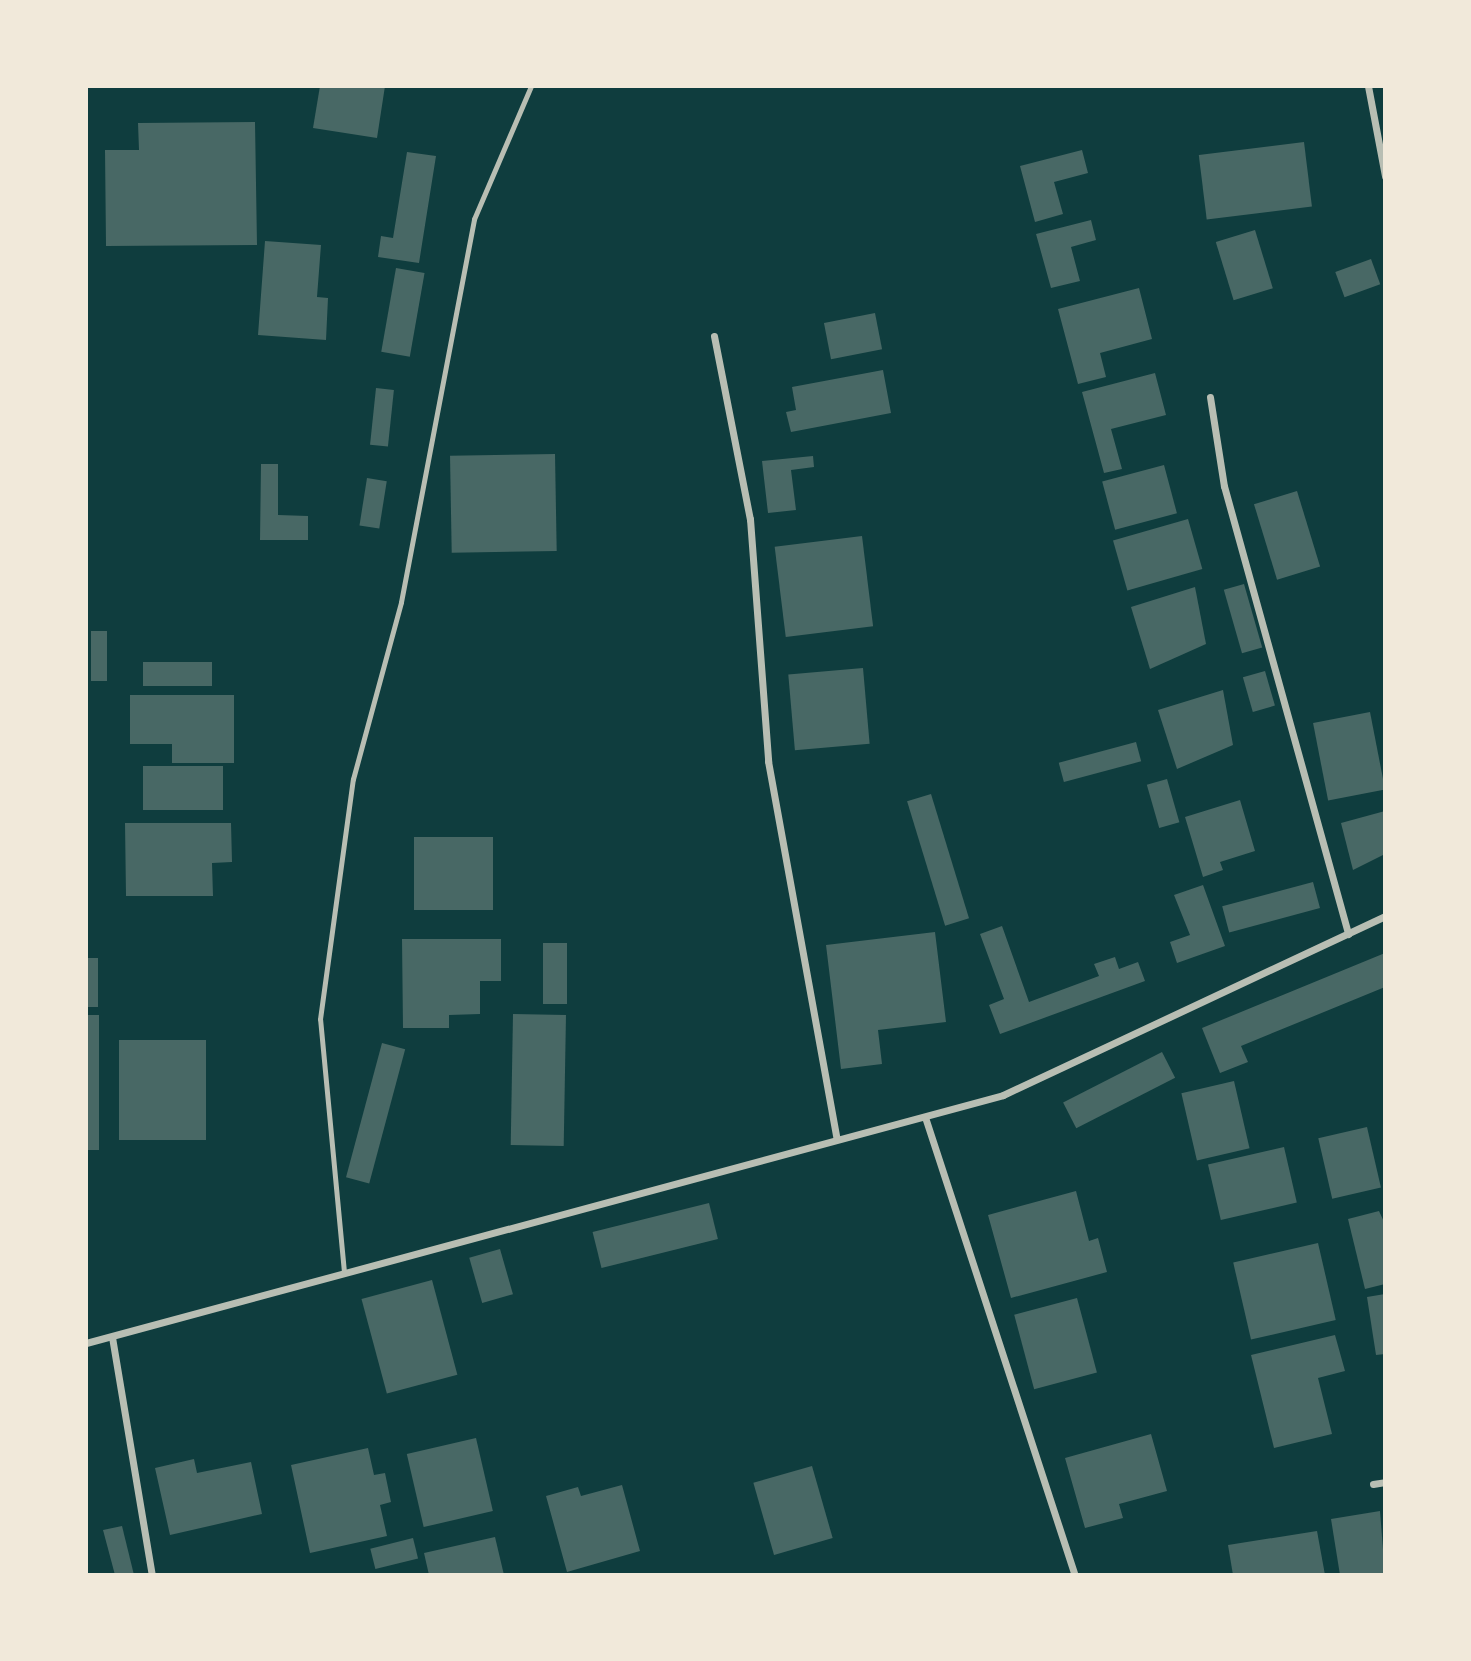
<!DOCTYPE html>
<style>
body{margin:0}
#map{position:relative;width:1471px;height:1661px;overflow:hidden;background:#0f3d3e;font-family:Rubik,sans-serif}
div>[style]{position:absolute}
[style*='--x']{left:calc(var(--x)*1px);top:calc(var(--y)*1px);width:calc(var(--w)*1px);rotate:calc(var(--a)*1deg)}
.building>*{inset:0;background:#486865;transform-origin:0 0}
.service>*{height:5px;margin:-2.5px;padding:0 2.5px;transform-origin:2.5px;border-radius:2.5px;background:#b8beb3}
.minor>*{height:7px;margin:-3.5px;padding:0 3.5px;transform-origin:3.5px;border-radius:3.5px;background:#b8beb3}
span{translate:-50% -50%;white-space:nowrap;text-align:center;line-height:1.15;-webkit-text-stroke:7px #f1e9da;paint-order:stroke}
.frame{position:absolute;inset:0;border:88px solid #f1e9da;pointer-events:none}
</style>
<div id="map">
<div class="building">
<div style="clip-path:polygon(320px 86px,385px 86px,377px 138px,313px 128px)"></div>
<div style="clip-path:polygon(255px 122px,257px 245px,106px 246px,105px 150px,139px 150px,138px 123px)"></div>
<div style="left:1304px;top:142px;width:65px;height:106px;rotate:83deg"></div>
<div style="clip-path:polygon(1082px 150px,1088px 173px,1054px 182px,1063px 214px,1035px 222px,1020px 166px)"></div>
<div style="clip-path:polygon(407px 152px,436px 156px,419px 263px,378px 257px,381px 236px,393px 238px)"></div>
<div style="clip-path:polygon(1091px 220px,1096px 240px,1071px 247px,1080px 281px,1051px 288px,1036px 234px)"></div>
<div style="left:1255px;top:230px;width:61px;height:41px;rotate:73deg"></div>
<div style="clip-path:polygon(265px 241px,321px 245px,317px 297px,328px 298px,326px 340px,258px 335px)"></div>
<div style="left:1371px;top:259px;width:27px;height:38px;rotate:70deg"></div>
<div style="left:396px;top:268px;width:29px;height:85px;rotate:10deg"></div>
<div style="clip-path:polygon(1139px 288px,1152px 339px,1100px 353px,1106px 377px,1078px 384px,1058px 309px)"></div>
<div style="left:875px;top:313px;width:37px;height:52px;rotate:79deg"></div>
<div style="clip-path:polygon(883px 370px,891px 413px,791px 432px,786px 412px,796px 410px,792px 387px)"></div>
<div style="clip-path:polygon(1155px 373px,1166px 415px,1111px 429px,1122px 469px,1104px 473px,1082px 392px)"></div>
<div style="left:376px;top:388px;width:18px;height:57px;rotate:6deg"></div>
<div style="left:555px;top:454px;width:97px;height:105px;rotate:89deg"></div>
<div style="clip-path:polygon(813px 456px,814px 467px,791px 470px,796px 510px,768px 513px,762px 461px)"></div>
<div style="clip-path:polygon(261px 464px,278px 464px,278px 515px,308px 516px,308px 540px,260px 540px)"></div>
<div style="left:1164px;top:465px;width:50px;height:64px;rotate:75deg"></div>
<div style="left:367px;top:478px;width:20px;height:48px;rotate:9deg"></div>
<div style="left:1297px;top:491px;width:79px;height:45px;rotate:73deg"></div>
<div style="left:1188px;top:519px;width:52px;height:78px;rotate:74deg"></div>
<div style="left:862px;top:536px;width:91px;height:88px;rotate:83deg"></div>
<div style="left:1244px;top:584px;width:66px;height:21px;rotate:74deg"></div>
<div style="clip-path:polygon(1195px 587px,1206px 644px,1150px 669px,1131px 607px)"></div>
<div style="left:107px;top:631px;width:50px;height:16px;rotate:90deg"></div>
<div style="left:143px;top:662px;width:69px;height:24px"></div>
<div style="left:863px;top:668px;width:76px;height:75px;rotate:85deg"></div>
<div style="left:1265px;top:671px;width:36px;height:23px;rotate:74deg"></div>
<div style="clip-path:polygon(1223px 690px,1233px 745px,1177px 769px,1158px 710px)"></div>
<div style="clip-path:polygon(130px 695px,234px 695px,234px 763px,172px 763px,172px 744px,130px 744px)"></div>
<div style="left:1370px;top:712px;width:79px;height:58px;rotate:79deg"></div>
<div style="left:1136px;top:742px;width:20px;height:80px;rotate:75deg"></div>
<div style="left:143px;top:766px;width:80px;height:44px"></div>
<div style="left:1167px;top:779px;width:45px;height:21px;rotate:74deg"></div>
<div style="left:931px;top:794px;width:130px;height:25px;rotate:73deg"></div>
<div style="clip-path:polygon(1240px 800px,1255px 851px,1220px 862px,1223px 870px,1203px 877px,1185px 817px)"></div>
<div style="clip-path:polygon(1385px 811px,1385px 854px,1353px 870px,1341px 823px)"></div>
<div style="clip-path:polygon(125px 823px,231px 823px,232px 862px,212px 863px,213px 896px,126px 896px)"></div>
<div style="left:414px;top:837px;width:79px;height:73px"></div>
<div style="left:1313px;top:882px;width:27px;height:94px;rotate:75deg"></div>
<div style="clip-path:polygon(1203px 885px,1225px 946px,1177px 963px,1170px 942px,1190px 935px,1174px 895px)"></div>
<div style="clip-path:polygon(1002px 926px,1029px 1002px,1099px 976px,1094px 964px,1115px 957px,1119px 969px,1138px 962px,1145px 981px,1000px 1034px,989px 1005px,1004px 999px,980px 934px)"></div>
<div style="clip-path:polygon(935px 932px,946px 1022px,878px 1030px,882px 1064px,841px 1069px,826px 945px)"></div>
<div style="clip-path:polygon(402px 939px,501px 939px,501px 981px,480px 981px,480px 1014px,449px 1015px,449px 1028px,403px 1028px)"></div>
<div style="left:543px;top:943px;width:24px;height:61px"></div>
<div style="clip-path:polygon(1385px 953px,1385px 987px,1241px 1046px,1248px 1062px,1220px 1073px,1202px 1028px)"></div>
<div style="left:86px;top:958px;width:12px;height:49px"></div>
<div style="left:513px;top:1014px;width:53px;height:131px;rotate:1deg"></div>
<div style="left:99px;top:1015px;width:135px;height:13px;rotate:90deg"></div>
<div style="left:119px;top:1040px;width:87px;height:100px"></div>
<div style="left:382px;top:1043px;width:24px;height:139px;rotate:15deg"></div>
<div style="left:1162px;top:1052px;width:29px;height:111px;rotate:63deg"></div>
<div style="left:1234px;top:1081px;width:69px;height:54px;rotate:77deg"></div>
<div style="left:1367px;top:1127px;width:62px;height:50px;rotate:77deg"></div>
<div style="left:1284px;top:1147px;width:57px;height:78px;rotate:77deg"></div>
<div style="clip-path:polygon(1076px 1191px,1089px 1241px,1098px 1238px,1107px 1272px,1011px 1298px,988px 1215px)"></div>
<div style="left:709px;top:1203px;width:37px;height:120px;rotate:76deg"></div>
<div style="clip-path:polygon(1379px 1211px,1385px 1224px,1385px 1284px,1365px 1289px,1348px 1219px)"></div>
<div style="left:1318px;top:1243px;width:79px;height:87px;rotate:77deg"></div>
<div style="left:500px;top:1249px;width:47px;height:32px;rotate:74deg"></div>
<div style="left:432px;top:1280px;width:98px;height:73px;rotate:75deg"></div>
<div style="clip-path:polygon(1385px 1294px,1385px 1354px,1376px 1355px,1367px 1297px)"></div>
<div style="left:1077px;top:1298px;width:77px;height:65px;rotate:75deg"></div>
<div style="clip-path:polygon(1335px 1335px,1345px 1371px,1318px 1378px,1332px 1434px,1274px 1448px,1251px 1355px)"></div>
<div style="clip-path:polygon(1151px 1434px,1167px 1491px,1119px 1504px,1123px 1518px,1085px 1528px,1065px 1458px)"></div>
<div style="left:476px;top:1438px;width:75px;height:71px;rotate:77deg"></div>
<div style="clip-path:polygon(368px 1448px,374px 1475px,385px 1473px,391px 1502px,380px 1505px,387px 1536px,310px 1553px,291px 1465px)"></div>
<div style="clip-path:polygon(194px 1459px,197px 1473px,251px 1462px,262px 1514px,170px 1535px,155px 1468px)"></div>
<div style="left:812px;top:1466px;width:75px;height:61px;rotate:74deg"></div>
<div style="clip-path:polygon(622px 1485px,640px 1551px,567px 1572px,546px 1496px,578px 1487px,581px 1496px)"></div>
<div style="clip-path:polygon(1380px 1511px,1385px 1575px,1340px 1575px,1331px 1519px)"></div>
<div style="clip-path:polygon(122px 1526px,134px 1575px,115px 1575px,103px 1530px)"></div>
<div style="clip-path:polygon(1317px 1531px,1325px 1575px,1233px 1575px,1228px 1545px)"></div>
<div style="clip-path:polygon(495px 1537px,504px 1575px,429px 1575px,424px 1553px)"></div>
<div style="left:413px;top:1538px;width:21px;height:44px;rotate:76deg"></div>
</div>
<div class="service">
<div style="--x:344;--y:1272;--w:254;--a:-95.4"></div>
<div style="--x:320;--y:1019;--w:242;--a:-82.2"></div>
<div style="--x:353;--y:779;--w:183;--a:-74.8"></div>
<div style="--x:401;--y:602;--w:390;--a:-79.2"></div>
<div style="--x:474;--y:219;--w:145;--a:-66.8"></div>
</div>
<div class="minor">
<div style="--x:1368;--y:86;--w:92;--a:79.3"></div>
<div style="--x:714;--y:336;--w:187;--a:78.9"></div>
<div style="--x:750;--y:519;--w:243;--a:85.7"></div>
<div style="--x:768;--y:761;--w:382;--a:79.7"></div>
<div style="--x:1210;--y:397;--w:90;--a:81.1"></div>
<div style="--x:1224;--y:486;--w:465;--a:74.5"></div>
<div style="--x:925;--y:1117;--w:482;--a:71.9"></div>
<div style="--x:112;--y:1337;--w:241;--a:80.5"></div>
<div style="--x:86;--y:1343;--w:950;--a:-15.13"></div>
<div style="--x:1003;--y:1095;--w:422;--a:-25.1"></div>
<div style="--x:1373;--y:1484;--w:12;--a:-9"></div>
</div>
<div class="frame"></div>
</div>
